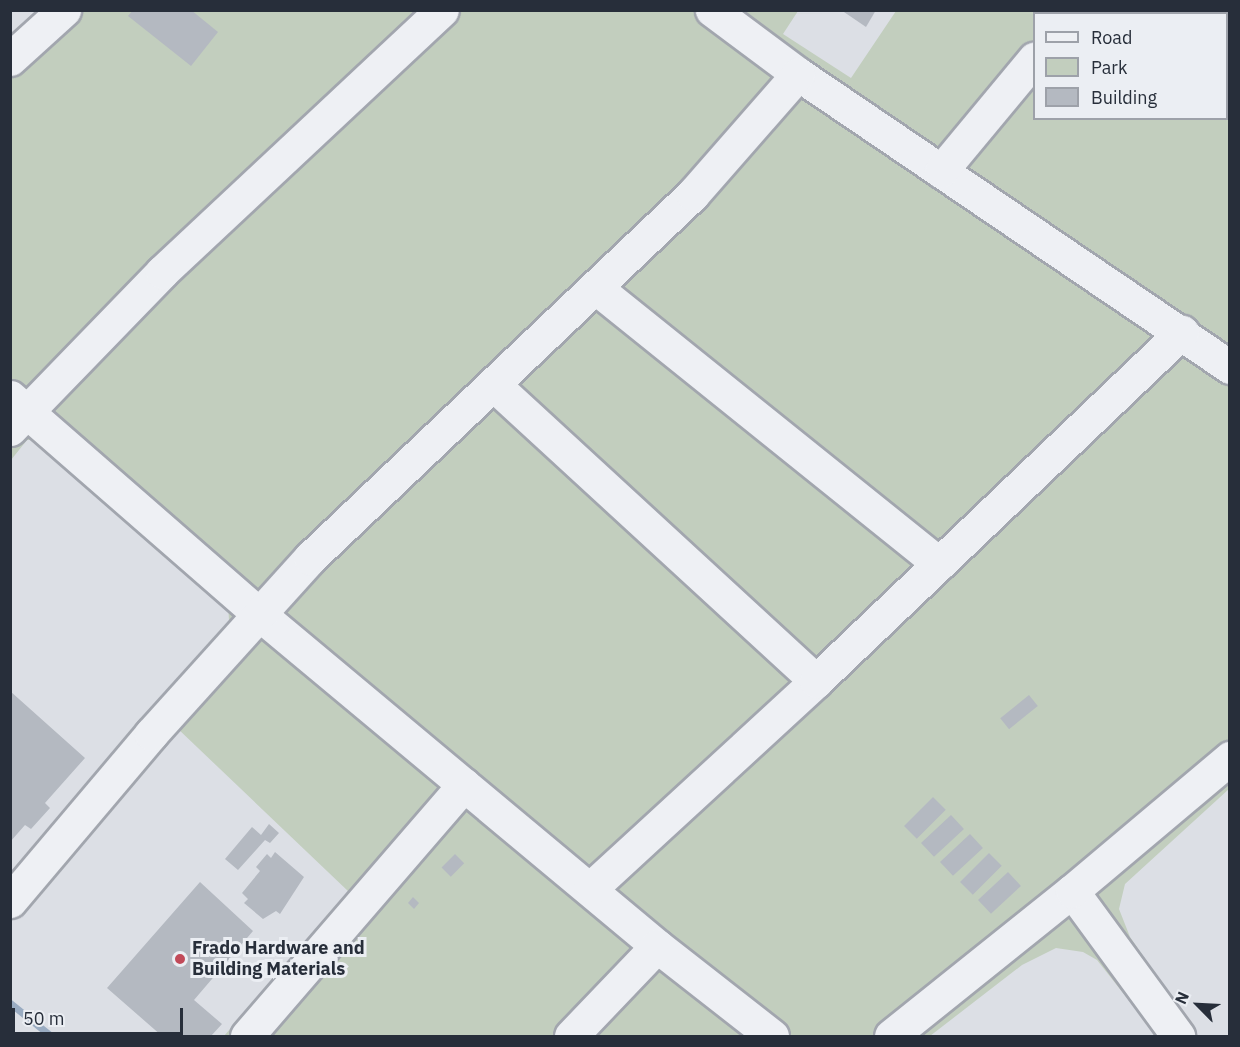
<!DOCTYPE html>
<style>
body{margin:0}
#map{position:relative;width:1240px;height:1047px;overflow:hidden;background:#dcdfe5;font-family:"IBM Plex Sans",sans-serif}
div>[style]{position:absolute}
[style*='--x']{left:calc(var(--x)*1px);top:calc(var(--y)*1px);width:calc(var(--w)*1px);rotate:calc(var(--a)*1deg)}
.green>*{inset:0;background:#c2cebe}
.stream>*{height:7px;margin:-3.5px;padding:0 3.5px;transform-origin:3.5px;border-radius:3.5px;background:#9aacc2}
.building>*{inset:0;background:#b4b9c1;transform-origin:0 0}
.roads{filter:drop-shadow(2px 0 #a2a6ae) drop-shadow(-2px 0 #a2a6ae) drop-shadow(0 2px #a2a6ae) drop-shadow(0 -2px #a2a6ae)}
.minor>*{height:33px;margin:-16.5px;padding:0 16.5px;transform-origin:16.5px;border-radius:16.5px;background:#eef0f4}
.dots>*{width:16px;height:16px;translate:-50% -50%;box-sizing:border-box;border:3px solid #ebeef3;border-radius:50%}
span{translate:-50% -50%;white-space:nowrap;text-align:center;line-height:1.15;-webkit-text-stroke:6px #ebeef3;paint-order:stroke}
.poi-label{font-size:18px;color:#272e3a;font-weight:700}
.left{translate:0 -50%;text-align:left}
.frame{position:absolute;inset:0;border:12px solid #272e3a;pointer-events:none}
.legend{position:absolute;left:1033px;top:12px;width:195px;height:108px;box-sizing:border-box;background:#ebeef3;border:2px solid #9da1a9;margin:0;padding:8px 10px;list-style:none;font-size:18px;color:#272e3a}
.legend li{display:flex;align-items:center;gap:12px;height:30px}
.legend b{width:30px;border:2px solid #9da1a9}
.north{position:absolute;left:1168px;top:975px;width:60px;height:60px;-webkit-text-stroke:4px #ebeef3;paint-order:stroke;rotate:294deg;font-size:16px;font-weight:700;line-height:24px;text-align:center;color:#272e3a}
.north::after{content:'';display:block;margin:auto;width:21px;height:27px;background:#272e3a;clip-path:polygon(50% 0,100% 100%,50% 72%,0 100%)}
.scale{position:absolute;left:12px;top:1008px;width:171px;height:27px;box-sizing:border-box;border:3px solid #272e3a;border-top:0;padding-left:8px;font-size:18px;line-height:21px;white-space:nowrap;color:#272e3a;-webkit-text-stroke:4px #ebeef3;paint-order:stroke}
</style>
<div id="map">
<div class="green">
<div style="clip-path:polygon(evenodd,64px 11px,798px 11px,783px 34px,851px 78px,896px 11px,1229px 11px,1229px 789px,1125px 884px,1119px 909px,1130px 937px,1198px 1036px,1157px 1036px,1097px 960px,1083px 952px,1056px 948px,1022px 965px,930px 1036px,224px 1036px,349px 892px,176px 727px,11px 920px,11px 879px,229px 621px,228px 601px,46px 440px,27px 440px,11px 460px,11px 59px,64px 11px,1034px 14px,1226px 14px,1226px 118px,1034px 118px,1034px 14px)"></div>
</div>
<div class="stream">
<div style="--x:10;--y:1003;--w:53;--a:38.8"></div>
</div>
<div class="building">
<div style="clip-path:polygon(133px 10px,191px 10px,218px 32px,191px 66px,128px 16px)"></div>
<div style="clip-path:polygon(841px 10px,876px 10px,866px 27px)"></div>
<div style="clip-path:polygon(10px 691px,85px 758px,45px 803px,50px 808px,31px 829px,25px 825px,10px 842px)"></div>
<div style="left:1029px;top:695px;width:14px;height:37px;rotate:51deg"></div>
<div style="left:933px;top:797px;width:18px;height:41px;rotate:45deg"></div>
<div style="left:951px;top:815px;width:19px;height:41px;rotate:47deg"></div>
<div style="clip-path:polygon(269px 824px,279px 833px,270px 843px,265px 840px,238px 870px,225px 859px,252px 827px,261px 835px)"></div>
<div style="left:970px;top:834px;width:19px;height:41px;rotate:47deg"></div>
<div style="clip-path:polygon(275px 852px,304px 877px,280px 914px,276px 911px,263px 919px,244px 903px,248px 899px,242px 893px,260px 871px,256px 867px,267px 854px,271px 858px)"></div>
<div style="left:989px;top:853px;width:18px;height:41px;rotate:45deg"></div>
<div style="left:455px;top:854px;width:13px;height:19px;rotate:45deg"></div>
<div style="left:1008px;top:872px;width:19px;height:41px;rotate:47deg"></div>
<div style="clip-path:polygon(200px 882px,253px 931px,194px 1000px,222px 1024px,211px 1036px,162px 1036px,107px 988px)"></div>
<div style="clip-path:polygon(413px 897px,419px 903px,414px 909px,408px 903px)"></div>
</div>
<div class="roads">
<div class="minor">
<div style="--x:712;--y:10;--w:107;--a:36.7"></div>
<div style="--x:798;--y:74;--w:522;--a:34.15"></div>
<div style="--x:1073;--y:14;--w:4;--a:-63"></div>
<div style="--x:10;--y:59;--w:73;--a:-42.2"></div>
<div style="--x:941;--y:171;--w:146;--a:-50.3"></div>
<div style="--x:596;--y:288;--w:440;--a:38.8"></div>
<div style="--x:493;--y:384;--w:439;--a:42.6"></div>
<div style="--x:10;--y:397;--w:329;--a:41.1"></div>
<div style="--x:258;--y:613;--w:520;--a:39.85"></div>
<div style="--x:657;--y:946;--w:146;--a:38"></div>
<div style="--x:10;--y:429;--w:219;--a:-45.9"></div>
<div style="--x:162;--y:272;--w:383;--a:-43.1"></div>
<div style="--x:590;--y:889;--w:307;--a:-42.6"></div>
<div style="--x:816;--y:681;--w:506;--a:-43.64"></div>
<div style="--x:1072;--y:891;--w:180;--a:53.8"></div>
<div style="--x:10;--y:901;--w:219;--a:-49.8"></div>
<div style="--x:151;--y:734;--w:237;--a:-47.9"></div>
<div style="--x:310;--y:558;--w:528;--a:-43.54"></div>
<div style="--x:693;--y:194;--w:159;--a:-48.8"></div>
<div style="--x:247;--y:1036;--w:332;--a:-49.2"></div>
<div style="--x:571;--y:1036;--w:124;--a:-46.3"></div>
<div style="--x:891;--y:1036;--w:232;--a:-38.7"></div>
<div style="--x:1072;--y:891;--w:207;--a:-40.1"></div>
</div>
</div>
<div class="dots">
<div style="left:180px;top:959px;background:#c14a59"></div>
</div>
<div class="poi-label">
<span class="left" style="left:192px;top:959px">Frado Hardware and<br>Building Materials</span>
</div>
<div class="frame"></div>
<ul class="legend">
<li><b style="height:8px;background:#eef0f4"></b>Road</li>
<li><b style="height:16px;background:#c2cebe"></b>Park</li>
<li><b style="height:16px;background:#b4b9c1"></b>Building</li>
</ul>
<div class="north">N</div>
<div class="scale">50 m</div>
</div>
